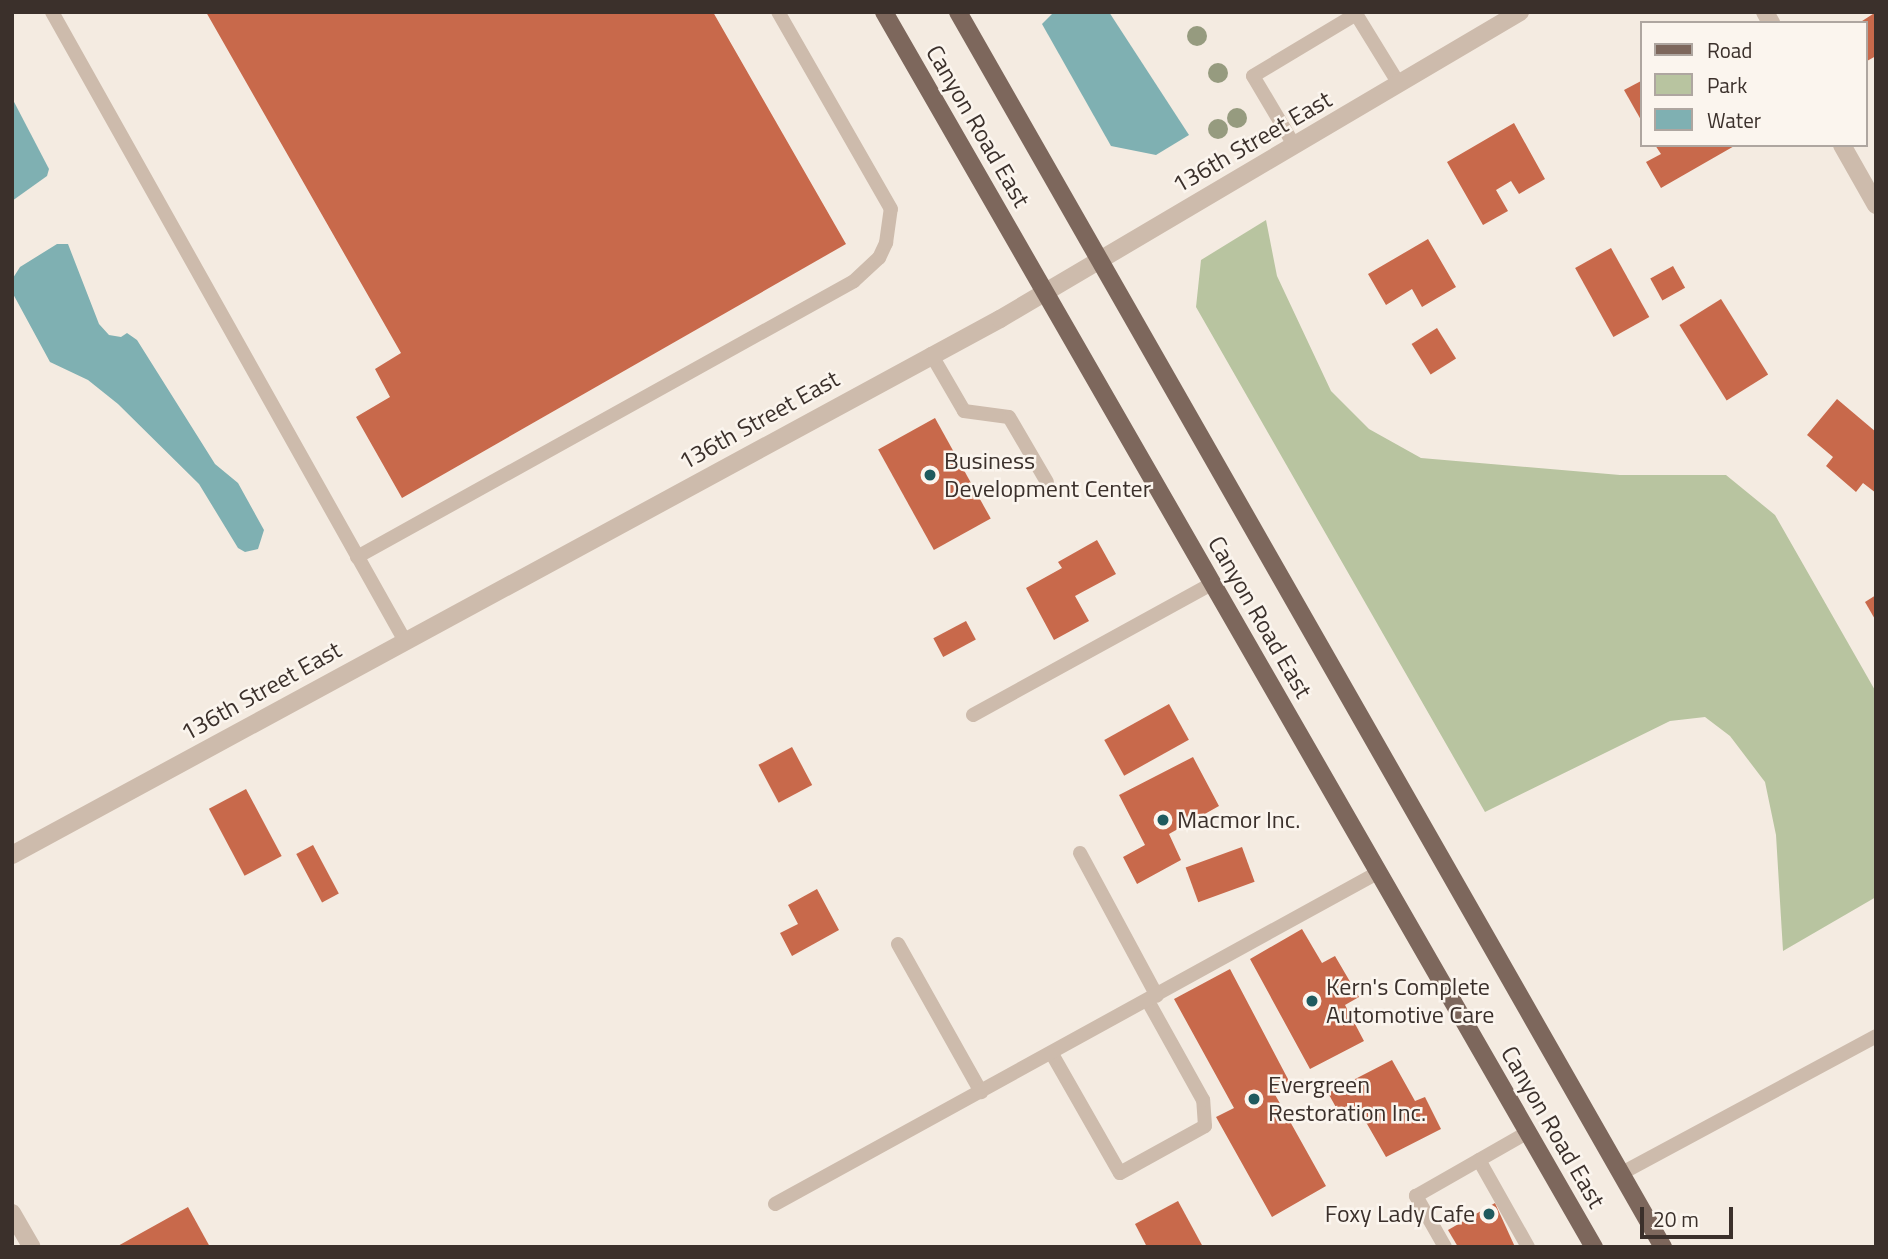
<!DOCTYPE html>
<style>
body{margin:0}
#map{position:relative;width:1888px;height:1259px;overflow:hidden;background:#f4ebe1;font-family:"Titillium Web",sans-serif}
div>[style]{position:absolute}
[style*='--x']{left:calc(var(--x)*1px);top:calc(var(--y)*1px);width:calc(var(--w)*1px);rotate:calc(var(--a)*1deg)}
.green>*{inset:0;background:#b8c4a0}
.water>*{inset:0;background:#7fb0b2}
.building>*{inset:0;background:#c8694b;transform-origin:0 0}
.service>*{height:14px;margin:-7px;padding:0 7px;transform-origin:7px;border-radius:7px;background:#cdbbac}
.minor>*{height:18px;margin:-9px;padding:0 9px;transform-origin:9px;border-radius:9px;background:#cdbbac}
.primary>*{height:18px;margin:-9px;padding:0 9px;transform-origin:9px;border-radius:9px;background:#7d675c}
.trees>*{width:20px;height:20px;margin:-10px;border-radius:50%;background:#969b7f}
.dots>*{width:19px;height:19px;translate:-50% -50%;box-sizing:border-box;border:4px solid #fbf5ee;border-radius:50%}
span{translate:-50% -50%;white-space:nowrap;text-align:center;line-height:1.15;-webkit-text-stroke:5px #fbf5ee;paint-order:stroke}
.street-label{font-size:24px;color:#3b302b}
.poi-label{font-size:24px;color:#3b302b}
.left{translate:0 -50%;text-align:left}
.right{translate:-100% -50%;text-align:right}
.frame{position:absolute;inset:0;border:14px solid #3b302b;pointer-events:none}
.legend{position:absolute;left:1640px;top:21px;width:228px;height:126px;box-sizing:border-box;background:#fbf5ee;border:2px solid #aea6a0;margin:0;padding:9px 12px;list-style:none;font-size:21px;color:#3b302b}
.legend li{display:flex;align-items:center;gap:14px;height:35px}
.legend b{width:35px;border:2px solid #aea6a0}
.scale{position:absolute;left:1640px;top:1207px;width:93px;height:32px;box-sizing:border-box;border:4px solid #3b302b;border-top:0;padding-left:9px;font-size:21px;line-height:24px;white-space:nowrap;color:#3b302b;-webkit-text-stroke:5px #fbf5ee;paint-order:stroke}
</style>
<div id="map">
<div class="green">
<div style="clip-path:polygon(1266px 220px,1277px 276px,1331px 391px,1369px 429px,1421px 458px,1620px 475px,1726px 475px,1775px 515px,1876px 692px,1876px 897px,1783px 951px,1776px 835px,1765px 782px,1730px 736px,1705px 717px,1670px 721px,1485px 812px,1196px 307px,1201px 260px)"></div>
</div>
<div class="water">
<div style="clip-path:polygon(1054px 12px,1109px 12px,1189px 135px,1156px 155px,1111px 146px,1042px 24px)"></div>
<div style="clip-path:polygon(12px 98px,49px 169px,47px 176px,12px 201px)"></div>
<div style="clip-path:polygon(57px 244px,68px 244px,99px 324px,109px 335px,121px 337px,127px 333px,137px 340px,215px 464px,238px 483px,264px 530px,258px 549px,245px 552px,238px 548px,199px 484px,118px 404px,88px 380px,50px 362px,12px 292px,13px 278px,20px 267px)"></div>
</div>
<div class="building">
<div style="clip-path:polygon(206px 12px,713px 12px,846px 244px,402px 498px,356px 417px,390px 397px,375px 369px,401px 353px)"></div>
<div style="clip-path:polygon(1876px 12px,1876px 56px,1867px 61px,1865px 23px,1859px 23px)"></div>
<div style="clip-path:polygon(1641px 81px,1641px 120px,1624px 90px)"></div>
<div style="clip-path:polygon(1514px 123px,1545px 179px,1519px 194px,1511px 181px,1496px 190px,1508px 211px,1483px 225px,1447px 162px)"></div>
<div style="clip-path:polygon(1655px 145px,1736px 145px,1661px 188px,1646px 162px,1661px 154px)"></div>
<div style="clip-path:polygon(1428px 239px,1456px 287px,1422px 307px,1412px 289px,1386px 305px,1368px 274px)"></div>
<div style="left:1611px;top:248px;width:79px;height:41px;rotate:61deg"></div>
<div style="left:1673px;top:266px;width:25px;height:26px;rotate:61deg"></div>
<div style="left:1721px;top:299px;width:89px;height:49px;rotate:58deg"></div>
<div style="left:1437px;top:328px;width:36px;height:30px;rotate:58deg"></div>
<div style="clip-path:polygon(1837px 399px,1876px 432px,1876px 493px,1863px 483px,1856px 492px,1826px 466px,1833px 457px,1807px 435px)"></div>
<div style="left:935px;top:418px;width:115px;height:65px;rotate:61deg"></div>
<div style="clip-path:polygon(1097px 540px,1116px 574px,1075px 596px,1089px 621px,1054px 640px,1026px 588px,1062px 568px,1058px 562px)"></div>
<div style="clip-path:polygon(1876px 595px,1876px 621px,1865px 602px)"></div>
<div style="left:966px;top:621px;width:21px;height:37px;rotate:62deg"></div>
<div style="left:1169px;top:704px;width:41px;height:74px;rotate:61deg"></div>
<div style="left:792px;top:747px;width:43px;height:38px;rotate:62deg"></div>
<div style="clip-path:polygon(1193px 757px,1219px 806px,1169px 834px,1181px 860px,1137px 884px,1123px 857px,1145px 845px,1119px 795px)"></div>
<div style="left:246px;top:789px;width:76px;height:42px;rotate:62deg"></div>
<div style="left:313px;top:845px;width:55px;height:19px;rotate:62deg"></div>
<div style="left:1242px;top:847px;width:37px;height:60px;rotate:70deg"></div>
<div style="clip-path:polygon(817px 889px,839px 930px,792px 956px,780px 933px,798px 924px,788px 905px)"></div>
<div style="clip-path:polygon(1302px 929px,1322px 963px,1335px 956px,1359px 997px,1345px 1005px,1364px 1041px,1310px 1069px,1250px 959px)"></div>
<div style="clip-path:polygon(1230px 969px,1289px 1081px,1273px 1091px,1326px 1186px,1272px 1217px,1216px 1117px,1234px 1108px,1174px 999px)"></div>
<div style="clip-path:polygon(1392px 1060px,1415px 1101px,1425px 1097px,1441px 1129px,1386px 1157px,1359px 1110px,1342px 1118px,1328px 1093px)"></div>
<div style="clip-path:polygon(1178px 1201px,1203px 1247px,1147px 1247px,1135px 1224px)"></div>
<div style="clip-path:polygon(1495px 1203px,1515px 1247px,1458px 1247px,1448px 1230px)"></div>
<div style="clip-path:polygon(188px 1207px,210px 1247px,116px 1247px)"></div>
</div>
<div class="service">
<div style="--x:52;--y:12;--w:721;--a:60.7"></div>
<div style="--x:1294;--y:145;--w:80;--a:-120.7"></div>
<div style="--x:1253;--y:76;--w:120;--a:-31"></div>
<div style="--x:1356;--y:14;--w:82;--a:58.4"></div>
<div style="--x:931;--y:354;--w:66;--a:59.9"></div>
<div style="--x:964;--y:411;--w:45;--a:7.6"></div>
<div style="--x:1009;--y:417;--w:75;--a:59.7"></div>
<div style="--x:357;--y:557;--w:568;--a:-29.04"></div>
<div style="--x:854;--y:281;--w:34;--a:-43"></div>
<div style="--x:879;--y:258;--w:17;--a:-65"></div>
<div style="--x:886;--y:243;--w:34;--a:-82"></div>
<div style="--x:891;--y:209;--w:227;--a:-119.8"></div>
<div style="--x:973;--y:715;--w:274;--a:-28.8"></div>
<div style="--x:1080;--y:853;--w:162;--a:61.7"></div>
<div style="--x:898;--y:944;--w:170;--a:60.7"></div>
<div style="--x:1052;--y:1054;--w:137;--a:60.3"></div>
<div style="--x:1120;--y:1173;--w:97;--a:-28.9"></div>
<div style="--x:1205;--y:1126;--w:26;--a:-94"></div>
<div style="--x:1203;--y:1100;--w:113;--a:-119.1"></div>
<div style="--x:1479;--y:1160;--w:100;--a:60.6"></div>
<div style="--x:1622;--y:1173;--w:289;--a:-28.3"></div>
<div style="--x:775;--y:1204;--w:689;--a:-28.8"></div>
<div style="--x:1445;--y:1247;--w:59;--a:-119.6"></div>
<div style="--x:1416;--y:1196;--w:129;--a:-29.7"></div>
</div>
<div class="minor">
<div style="--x:1765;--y:12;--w:13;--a:61"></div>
<div style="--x:1842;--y:145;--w:69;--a:60.5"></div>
<div style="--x:12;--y:855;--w:1124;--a:-28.48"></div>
<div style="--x:1000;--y:319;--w:604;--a:-30.56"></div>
<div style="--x:12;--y:1213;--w:39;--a:60"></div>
</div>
<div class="primary">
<div style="--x:884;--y:12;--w:1425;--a:60.11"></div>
<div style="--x:958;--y:12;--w:1422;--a:60.28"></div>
</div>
<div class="trees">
<div style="left:1197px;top:36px"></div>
<div style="left:1218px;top:73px"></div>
<div style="left:1237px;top:118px"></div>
<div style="left:1218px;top:129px"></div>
</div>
<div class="dots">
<div style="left:930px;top:475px;background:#1f5a5e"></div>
<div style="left:1163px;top:820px;background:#1f5a5e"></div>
<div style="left:1312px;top:1001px;background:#1f5a5e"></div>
<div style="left:1254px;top:1099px;background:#1f5a5e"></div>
<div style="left:1489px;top:1214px;background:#1f5a5e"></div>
</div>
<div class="street-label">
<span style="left:978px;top:126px;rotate:60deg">Canyon Road East</span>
<span style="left:1252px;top:142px;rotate:-30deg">136th Street East</span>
<span style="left:759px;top:420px;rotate:-29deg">136th Street East</span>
<span style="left:1260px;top:617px;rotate:60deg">Canyon Road East</span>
<span style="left:261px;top:691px;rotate:-29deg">136th Street East</span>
<span style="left:1553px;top:1127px;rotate:60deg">Canyon Road East</span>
</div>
<div class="poi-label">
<span class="left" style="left:944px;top:475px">Business<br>Development Center</span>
<span class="left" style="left:1177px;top:820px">Macmor Inc.</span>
<span class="left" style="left:1326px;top:1001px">Kern's Complete<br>Automotive Care</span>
<span class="left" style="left:1268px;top:1099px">Evergreen<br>Restoration Inc.</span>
<span class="right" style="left:1475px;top:1214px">Foxy Lady Cafe</span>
</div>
<div class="frame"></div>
<ul class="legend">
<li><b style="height:9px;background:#7d675c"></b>Road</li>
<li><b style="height:19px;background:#b8c4a0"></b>Park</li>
<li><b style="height:19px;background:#7fb0b2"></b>Water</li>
</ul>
<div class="scale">20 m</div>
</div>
